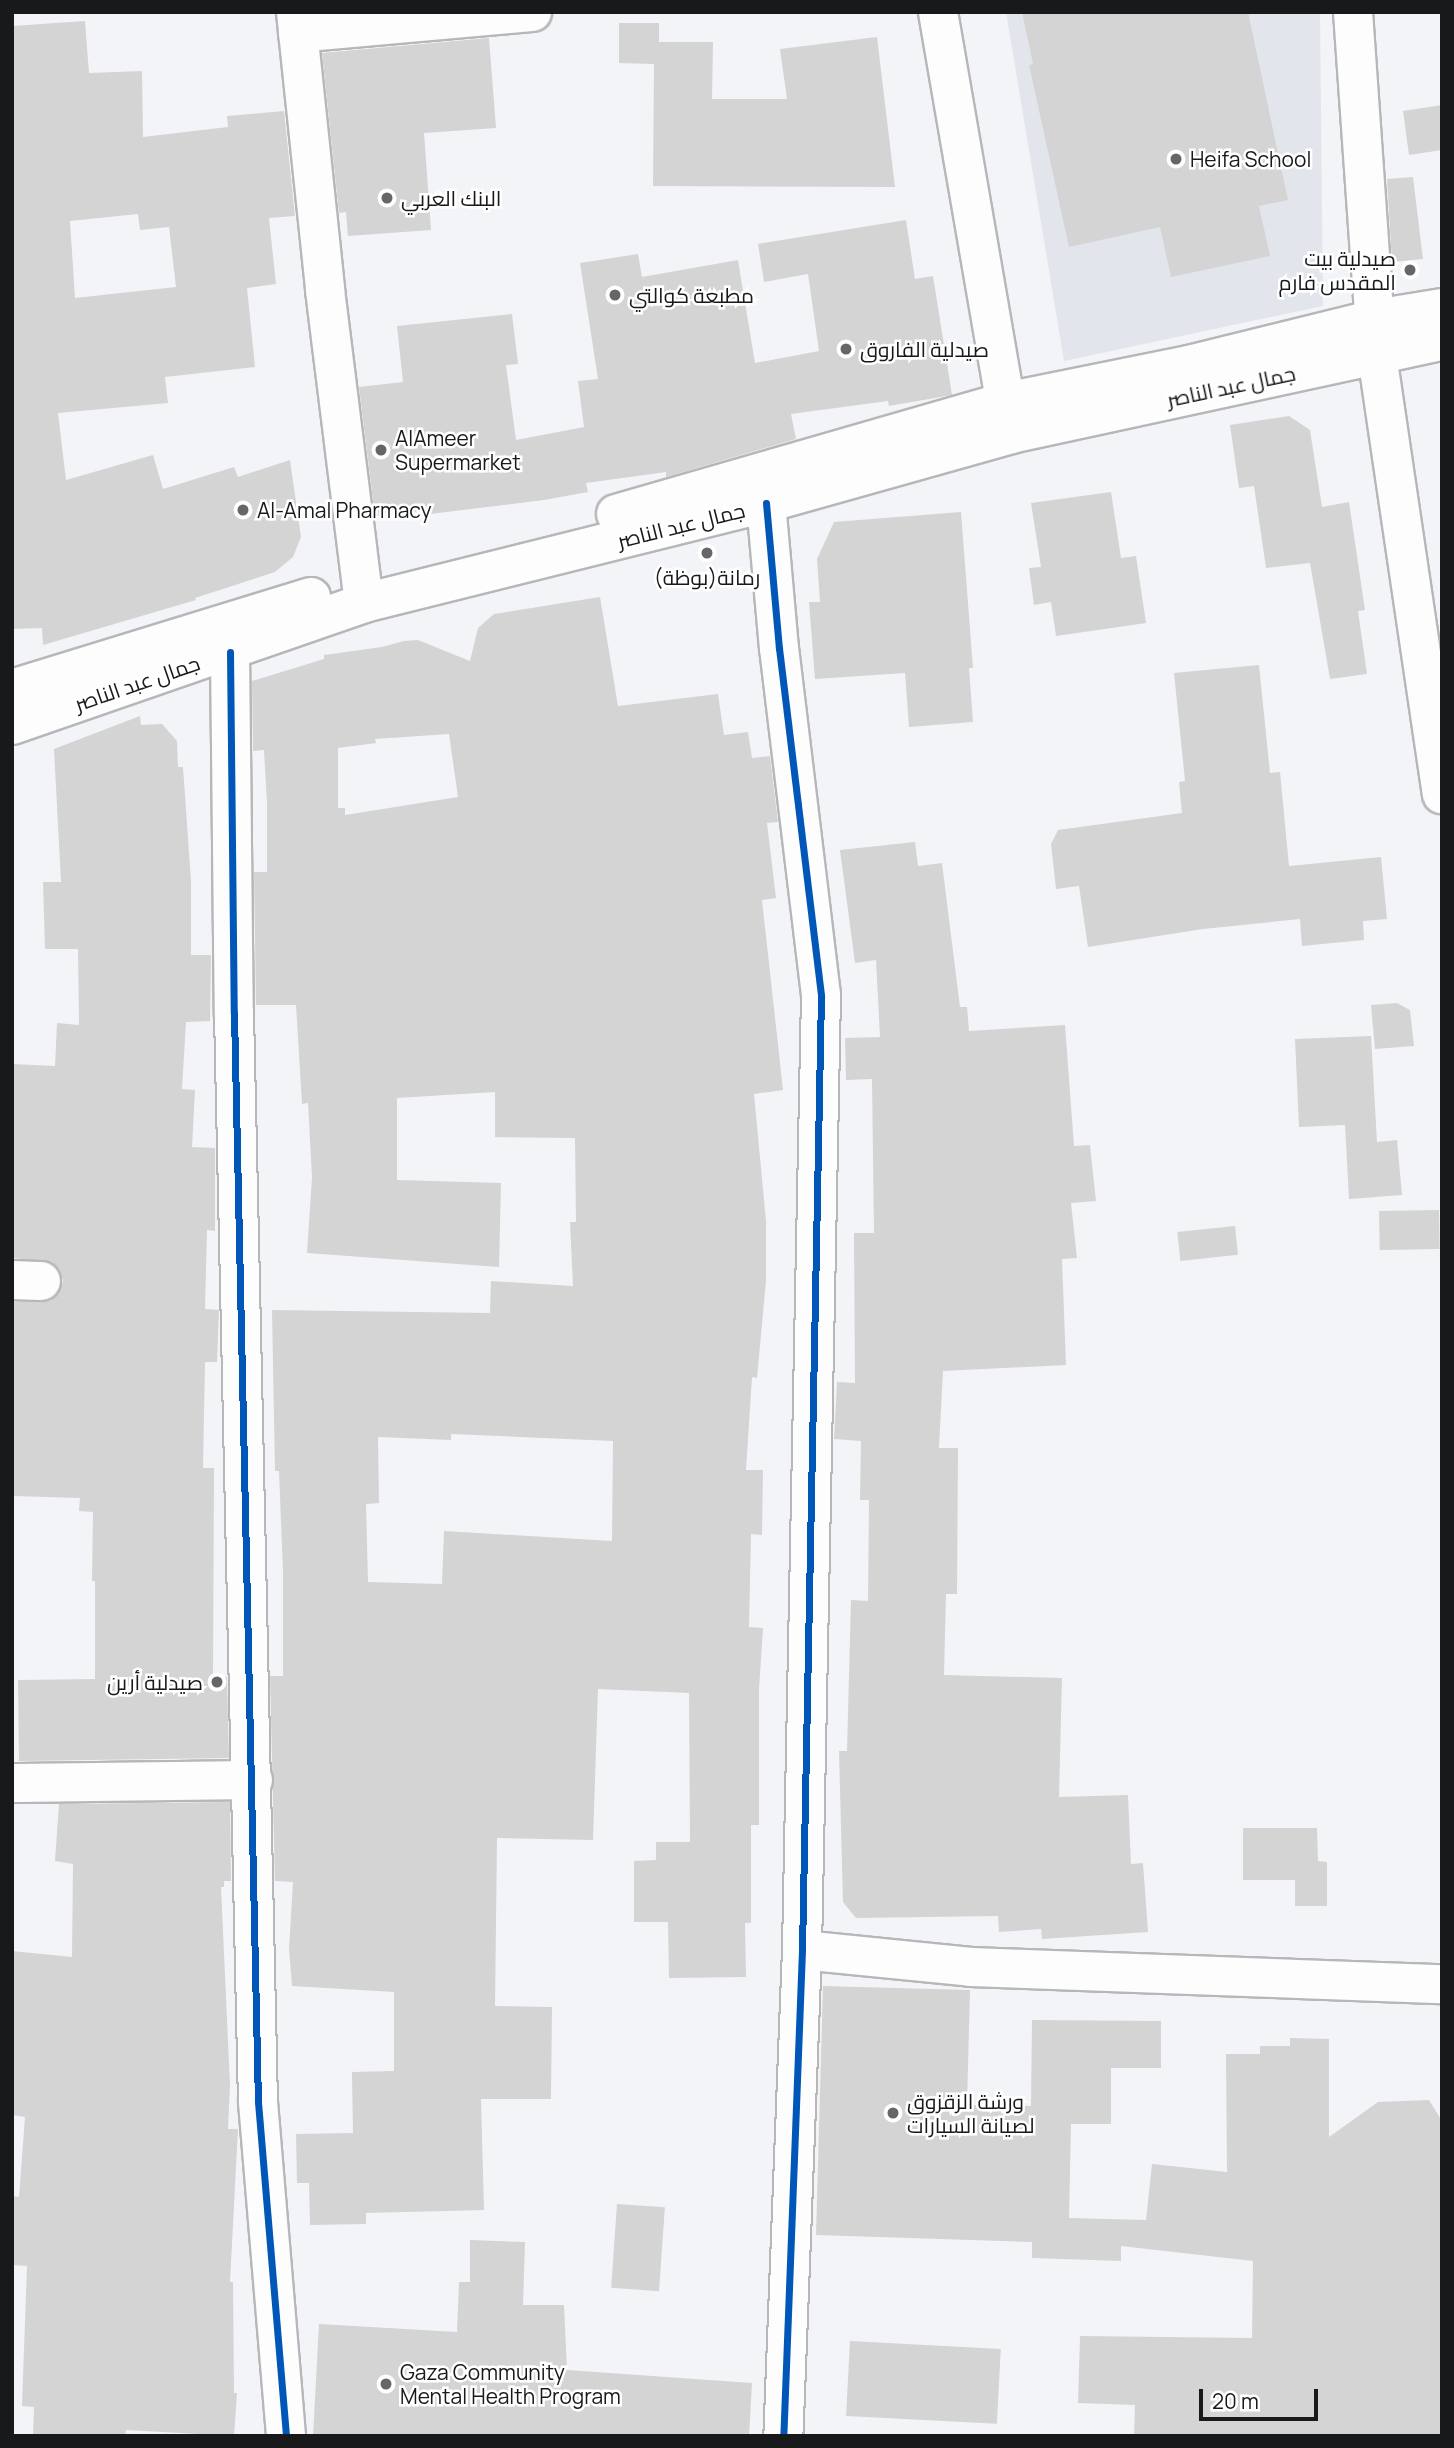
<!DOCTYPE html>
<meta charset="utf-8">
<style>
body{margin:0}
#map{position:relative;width:1454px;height:2448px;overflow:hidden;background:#f2f4f7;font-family:Manrope,Cairo,sans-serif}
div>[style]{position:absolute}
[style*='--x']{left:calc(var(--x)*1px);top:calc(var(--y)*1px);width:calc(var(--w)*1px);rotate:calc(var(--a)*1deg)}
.built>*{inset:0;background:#e2e5ec}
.building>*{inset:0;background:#d4d4d5;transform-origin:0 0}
.roads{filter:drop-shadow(2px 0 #b6b7b9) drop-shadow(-2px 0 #b6b7b9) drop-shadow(0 2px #b6b7b9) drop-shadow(0 -2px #b6b7b9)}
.minor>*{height:38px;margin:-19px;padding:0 19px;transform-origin:19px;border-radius:19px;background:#fdfdfe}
.major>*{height:38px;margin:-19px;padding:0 19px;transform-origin:19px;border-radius:19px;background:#fdfdfe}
.cycleway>*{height:7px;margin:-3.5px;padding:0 3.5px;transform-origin:3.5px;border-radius:3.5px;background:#0057b8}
.dots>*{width:19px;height:19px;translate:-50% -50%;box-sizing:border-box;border:4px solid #fff;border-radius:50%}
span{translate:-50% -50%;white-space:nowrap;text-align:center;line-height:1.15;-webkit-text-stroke:5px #fff;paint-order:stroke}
.poi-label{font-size:21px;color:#18191b}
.left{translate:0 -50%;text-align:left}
.right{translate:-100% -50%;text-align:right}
.street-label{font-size:21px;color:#18191b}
.frame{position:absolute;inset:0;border:14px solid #18191b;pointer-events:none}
.scale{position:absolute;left:1199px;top:2389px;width:119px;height:32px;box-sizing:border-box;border:4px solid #18191b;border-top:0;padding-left:9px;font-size:21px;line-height:24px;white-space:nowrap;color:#18191b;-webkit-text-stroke:5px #fff;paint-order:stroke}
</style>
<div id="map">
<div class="built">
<div style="clip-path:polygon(1006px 12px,1320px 12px,1323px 306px,1064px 361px)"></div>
</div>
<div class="building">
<div style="clip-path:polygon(1022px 12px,1248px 12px,1288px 200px,1259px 206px,1270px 256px,1171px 277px,1160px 227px,1069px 247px,1029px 65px,1033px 64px)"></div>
<div style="clip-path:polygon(evenodd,85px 21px,89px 73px,142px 71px,143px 137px,228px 127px,227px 116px,284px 111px,295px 216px,269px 218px,276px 284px,247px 288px,255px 367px,165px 377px,168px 403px,58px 413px,66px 480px,153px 455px,163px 489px,234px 467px,238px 477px,290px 460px,301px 537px,293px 557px,275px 572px,195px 598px,196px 600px,43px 645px,42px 628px,12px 629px,12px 26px,85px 21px,138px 214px,140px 230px,169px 227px,176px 287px,75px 298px,70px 221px,138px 214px)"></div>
<div style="clip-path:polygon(619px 23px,659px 23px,659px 42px,713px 42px,712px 99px,787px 99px,780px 49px,877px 37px,895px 187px,653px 186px,654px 64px,619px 63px)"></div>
<div style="clip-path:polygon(489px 38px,496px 128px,424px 133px,431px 230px,348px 236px,346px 212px,339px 213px,322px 53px)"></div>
<div style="clip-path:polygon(1442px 105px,1442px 150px,1409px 155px,1403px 111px)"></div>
<div style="clip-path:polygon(1413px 177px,1423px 259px,1392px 262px,1387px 179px)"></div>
<div style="clip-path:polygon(906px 220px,915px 279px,933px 276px,952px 395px,889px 406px,888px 401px,791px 414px,796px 439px,666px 477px,666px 472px,586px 483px,588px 492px,544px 500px,430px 514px,430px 510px,375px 516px,359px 387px,403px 382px,397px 326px,512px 314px,518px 364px,506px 365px,516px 440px,584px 427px,578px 381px,598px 379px,580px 263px,638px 254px,642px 277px,738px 260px,755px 363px,819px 351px,808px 274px,764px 282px,758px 244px)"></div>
<div style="clip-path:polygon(1289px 416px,1310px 430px,1322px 507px,1349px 502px,1365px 610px,1358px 611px,1367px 674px,1330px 679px,1310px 563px,1266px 568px,1254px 486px,1239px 488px,1230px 425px)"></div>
<div style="clip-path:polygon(1111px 492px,1121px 558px,1136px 556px,1146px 623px,1056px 636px,1051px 602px,1034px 605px,1029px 568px,1041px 567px,1031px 503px)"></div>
<div style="clip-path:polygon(961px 512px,973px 668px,969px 668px,973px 722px,909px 727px,905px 673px,815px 679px,809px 602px,820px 602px,817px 559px,834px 522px)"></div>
<div style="clip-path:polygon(evenodd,600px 597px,618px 706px,718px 694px,724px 735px,748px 732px,752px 758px,770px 756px,778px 822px,767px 823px,776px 898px,762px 900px,783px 1090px,754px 1094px,766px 1221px,766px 1281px,757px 1378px,752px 1377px,746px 1470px,763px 1470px,762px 1535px,751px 1534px,749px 1627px,763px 1628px,759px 1690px,759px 1825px,751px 1825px,751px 1923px,745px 1923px,746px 1977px,669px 1978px,668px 1922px,634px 1922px,634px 1861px,656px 1860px,656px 1842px,690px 1842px,689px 1693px,598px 1689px,593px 1840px,497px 1838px,495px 2006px,552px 2007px,551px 2099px,481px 2099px,484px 2210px,366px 2213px,366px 2224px,310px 2225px,309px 2183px,297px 2183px,296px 2134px,353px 2133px,352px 2072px,394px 2071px,394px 1992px,292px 1986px,289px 1949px,293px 1882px,275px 1881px,270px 1676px,283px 1676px,283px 1572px,279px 1471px,275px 1471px,272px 1310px,490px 1313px,491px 1281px,573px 1286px,570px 1222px,576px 1222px,575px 1138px,495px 1137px,495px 1092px,397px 1098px,397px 1180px,501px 1183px,499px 1267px,307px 1253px,312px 1177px,308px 1103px,302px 1104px,296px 1005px,256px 1005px,254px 872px,267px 872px,267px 803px,264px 750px,253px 751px,252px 681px,324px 659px,324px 655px,382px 647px,404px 641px,418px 640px,470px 661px,478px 628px,494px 614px,600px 597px,449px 734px,458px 797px,345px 815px,345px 808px,338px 808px,338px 748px,376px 743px,375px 739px,449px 734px,600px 597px,451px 1434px,613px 1441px,612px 1541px,444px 1531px,442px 1584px,368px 1582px,366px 1504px,379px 1503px,378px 1437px,451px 1440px,451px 1434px)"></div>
<div style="clip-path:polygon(1259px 665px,1270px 773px,1280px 772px,1289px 866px,1381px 857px,1387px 919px,1363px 921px,1364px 940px,1302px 946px,1300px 919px,1203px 929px,1088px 947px,1079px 886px,1056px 889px,1051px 844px,1058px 830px,1182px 813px,1179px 782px,1185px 781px,1174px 673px)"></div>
<div style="clip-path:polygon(140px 716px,141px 725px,162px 724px,177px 741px,178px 767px,183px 767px,191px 881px,191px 955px,211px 955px,210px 1021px,186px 1022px,182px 1089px,195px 1090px,192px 1147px,215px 1148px,215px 1231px,207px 1230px,205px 1309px,219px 1310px,217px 1362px,205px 1362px,203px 1468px,214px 1468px,213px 1677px,227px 1677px,229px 1758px,19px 1761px,18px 1680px,95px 1679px,95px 1581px,92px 1581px,93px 1512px,79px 1511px,80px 1498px,12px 1496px,12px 1302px,51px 1301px,59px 1293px,63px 1281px,60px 1270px,52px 1262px,12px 1258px,12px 1064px,55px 1066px,57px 1023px,79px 1025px,78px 949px,45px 949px,43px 882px,61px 882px,54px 749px)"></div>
<div style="clip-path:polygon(915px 842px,918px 866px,942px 863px,960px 1007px,967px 1007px,969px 1031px,1065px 1025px,1074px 1146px,1090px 1145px,1096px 1201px,1071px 1203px,1077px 1258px,1062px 1259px,1066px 1365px,943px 1371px,939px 1448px,958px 1448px,957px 1594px,946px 1594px,944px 1675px,1062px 1678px,1059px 1797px,1128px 1795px,1131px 1864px,1143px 1863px,1148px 1932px,1042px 1939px,1041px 1929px,999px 1932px,998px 1916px,856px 1918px,843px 1902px,839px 1751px,847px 1751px,851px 1600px,868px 1601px,869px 1500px,860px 1500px,861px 1441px,834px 1439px,837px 1382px,855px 1383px,854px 1233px,874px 1233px,872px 1079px,846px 1080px,845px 1038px,880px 1037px,876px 960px,855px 963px,840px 850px)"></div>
<div style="clip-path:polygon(1397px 1003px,1410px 1010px,1414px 1046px,1375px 1049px,1371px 1005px)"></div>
<div style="clip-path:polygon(1371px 1036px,1377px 1142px,1397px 1140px,1402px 1195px,1349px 1199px,1345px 1125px,1299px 1127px,1295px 1039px)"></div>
<div style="left:1439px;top:1210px;width:39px;height:60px;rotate:89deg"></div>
<div style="left:1235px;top:1226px;width:29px;height:58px;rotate:84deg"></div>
<div style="clip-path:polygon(230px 1802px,231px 1881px,224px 1881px,224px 1887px,221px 1887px,230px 2085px,228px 2129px,238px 2129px,230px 2282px,233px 2282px,234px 2393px,237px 2393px,234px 2436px,126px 2430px,125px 2436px,33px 2436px,34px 2407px,22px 2406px,27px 2266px,12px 2265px,12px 2196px,19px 2197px,25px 2117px,12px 2115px,12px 1951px,72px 1957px,73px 1864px,55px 1861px,59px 1804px)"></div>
<div style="clip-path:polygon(1243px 1828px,1317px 1828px,1318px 1861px,1327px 1862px,1327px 1906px,1295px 1906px,1295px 1880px,1243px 1880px)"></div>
<div style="clip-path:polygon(823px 1986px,970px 1990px,967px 2105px,1031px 2106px,1032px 2020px,1161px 2021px,1161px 2068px,1111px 2068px,1111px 2124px,1071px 2124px,1069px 2218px,1146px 2220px,1152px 2164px,1227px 2172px,1226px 2054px,1260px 2054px,1260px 2046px,1290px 2046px,1290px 2038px,1329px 2039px,1329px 2137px,1378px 2102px,1429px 2100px,1442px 2121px,1442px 2436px,1134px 2436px,1135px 2405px,1078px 2403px,1080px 2336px,1252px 2338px,1253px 2261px,1121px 2246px,1121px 2261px,1032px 2258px,1032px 2242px,816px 2235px)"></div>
<div style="left:617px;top:2204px;width:48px;height:84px;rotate:4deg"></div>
<div style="clip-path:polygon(470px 2240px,525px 2242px,523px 2305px,564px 2305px,567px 2370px,752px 2383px,749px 2436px,313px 2436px,319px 2324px,457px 2332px,459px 2282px,470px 2282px)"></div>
<div style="left:850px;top:2341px;width:151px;height:75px;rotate:3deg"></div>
</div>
<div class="roads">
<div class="minor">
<div style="--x:296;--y:12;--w:280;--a:84"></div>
<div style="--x:325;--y:290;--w:315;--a:82.9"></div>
<div style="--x:938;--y:12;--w:428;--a:80.2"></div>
<div style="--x:1353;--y:12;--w:344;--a:86"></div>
<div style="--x:1377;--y:355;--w:444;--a:81.6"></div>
<div style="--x:298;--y:33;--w:235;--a:-5.1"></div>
<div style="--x:766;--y:503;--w:146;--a:84.9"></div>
<div style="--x:779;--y:648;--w:350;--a:83.1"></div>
<div style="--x:821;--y:995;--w:955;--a:91.14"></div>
<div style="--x:802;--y:1950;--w:486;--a:92.2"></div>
<div style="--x:230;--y:652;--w:361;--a:89.4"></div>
<div style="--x:234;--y:1013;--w:1089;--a:88.74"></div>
<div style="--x:258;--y:2102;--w:335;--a:85.2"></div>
<div style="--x:12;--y:1280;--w:29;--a:2"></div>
<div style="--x:12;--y:1783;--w:241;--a:-0.7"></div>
<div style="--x:802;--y:1950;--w:170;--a:5.7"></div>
<div style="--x:971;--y:1967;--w:471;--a:2.1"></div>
</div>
<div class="major">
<div style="--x:616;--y:514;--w:405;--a:-16.1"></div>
<div style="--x:1005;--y:402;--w:188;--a:-11.4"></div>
<div style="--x:1189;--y:365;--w:192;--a:-13.9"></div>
<div style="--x:1375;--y:319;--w:68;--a:-9.3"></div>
<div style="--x:12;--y:689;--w:313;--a:-17.1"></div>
<div style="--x:12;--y:725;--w:373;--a:-19.1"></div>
<div style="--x:364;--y:603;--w:414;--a:-14"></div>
<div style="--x:766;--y:503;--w:255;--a:-15.7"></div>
<div style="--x:1011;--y:434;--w:441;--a:-12.2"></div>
</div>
</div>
<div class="cycleway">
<div style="--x:766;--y:503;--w:146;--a:84.9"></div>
<div style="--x:779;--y:648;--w:350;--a:83.1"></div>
<div style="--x:821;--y:995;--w:955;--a:91.14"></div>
<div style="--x:802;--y:1950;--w:486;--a:92.2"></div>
<div style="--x:230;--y:652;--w:361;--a:89.4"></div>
<div style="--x:234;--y:1013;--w:1089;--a:88.74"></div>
<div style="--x:258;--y:2102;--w:335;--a:85.2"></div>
</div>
<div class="dots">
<div style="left:1176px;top:159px;background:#646668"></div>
<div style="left:387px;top:198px;background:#646668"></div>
<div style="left:1410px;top:270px;background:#646668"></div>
<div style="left:615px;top:295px;background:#646668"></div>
<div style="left:846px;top:349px;background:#646668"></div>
<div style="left:381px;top:450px;background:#646668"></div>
<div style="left:243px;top:510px;background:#646668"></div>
<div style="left:707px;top:553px;background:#646668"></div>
<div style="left:217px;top:1682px;background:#646668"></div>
<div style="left:893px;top:2113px;background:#646668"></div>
<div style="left:386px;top:2384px;background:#646668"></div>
</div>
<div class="poi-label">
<span class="left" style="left:1190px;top:159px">Heifa School</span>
<span class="left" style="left:401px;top:198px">البنك العربي</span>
<span class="right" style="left:1396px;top:270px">صيدلية بيت<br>المقدس فارم</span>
<span class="left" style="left:629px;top:295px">مطبعة كوالتي</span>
<span class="left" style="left:860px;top:349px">صيدلية الفاروق</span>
<span class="left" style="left:395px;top:450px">AlAmeer<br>Supermarket</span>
<span class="left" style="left:257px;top:510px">Al-Amal Pharmacy</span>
<span style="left:707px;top:577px">رمانة(بوظة)</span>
<span class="right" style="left:203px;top:1682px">صيدلية أرين</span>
<span class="left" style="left:907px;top:2113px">ورشة الزقزوق<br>لصيانة السيارات</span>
<span class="left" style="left:400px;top:2384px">Gaza Community<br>Mental Health Program</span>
</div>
<div class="street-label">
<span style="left:1231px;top:386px;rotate:-12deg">جمال عبد الناصر</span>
<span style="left:681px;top:525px;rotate:-14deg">جمال عبد الناصر</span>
<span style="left:137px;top:683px;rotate:-19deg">جمال عبد الناصر</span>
</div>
<div class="frame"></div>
<div class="scale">20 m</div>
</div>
